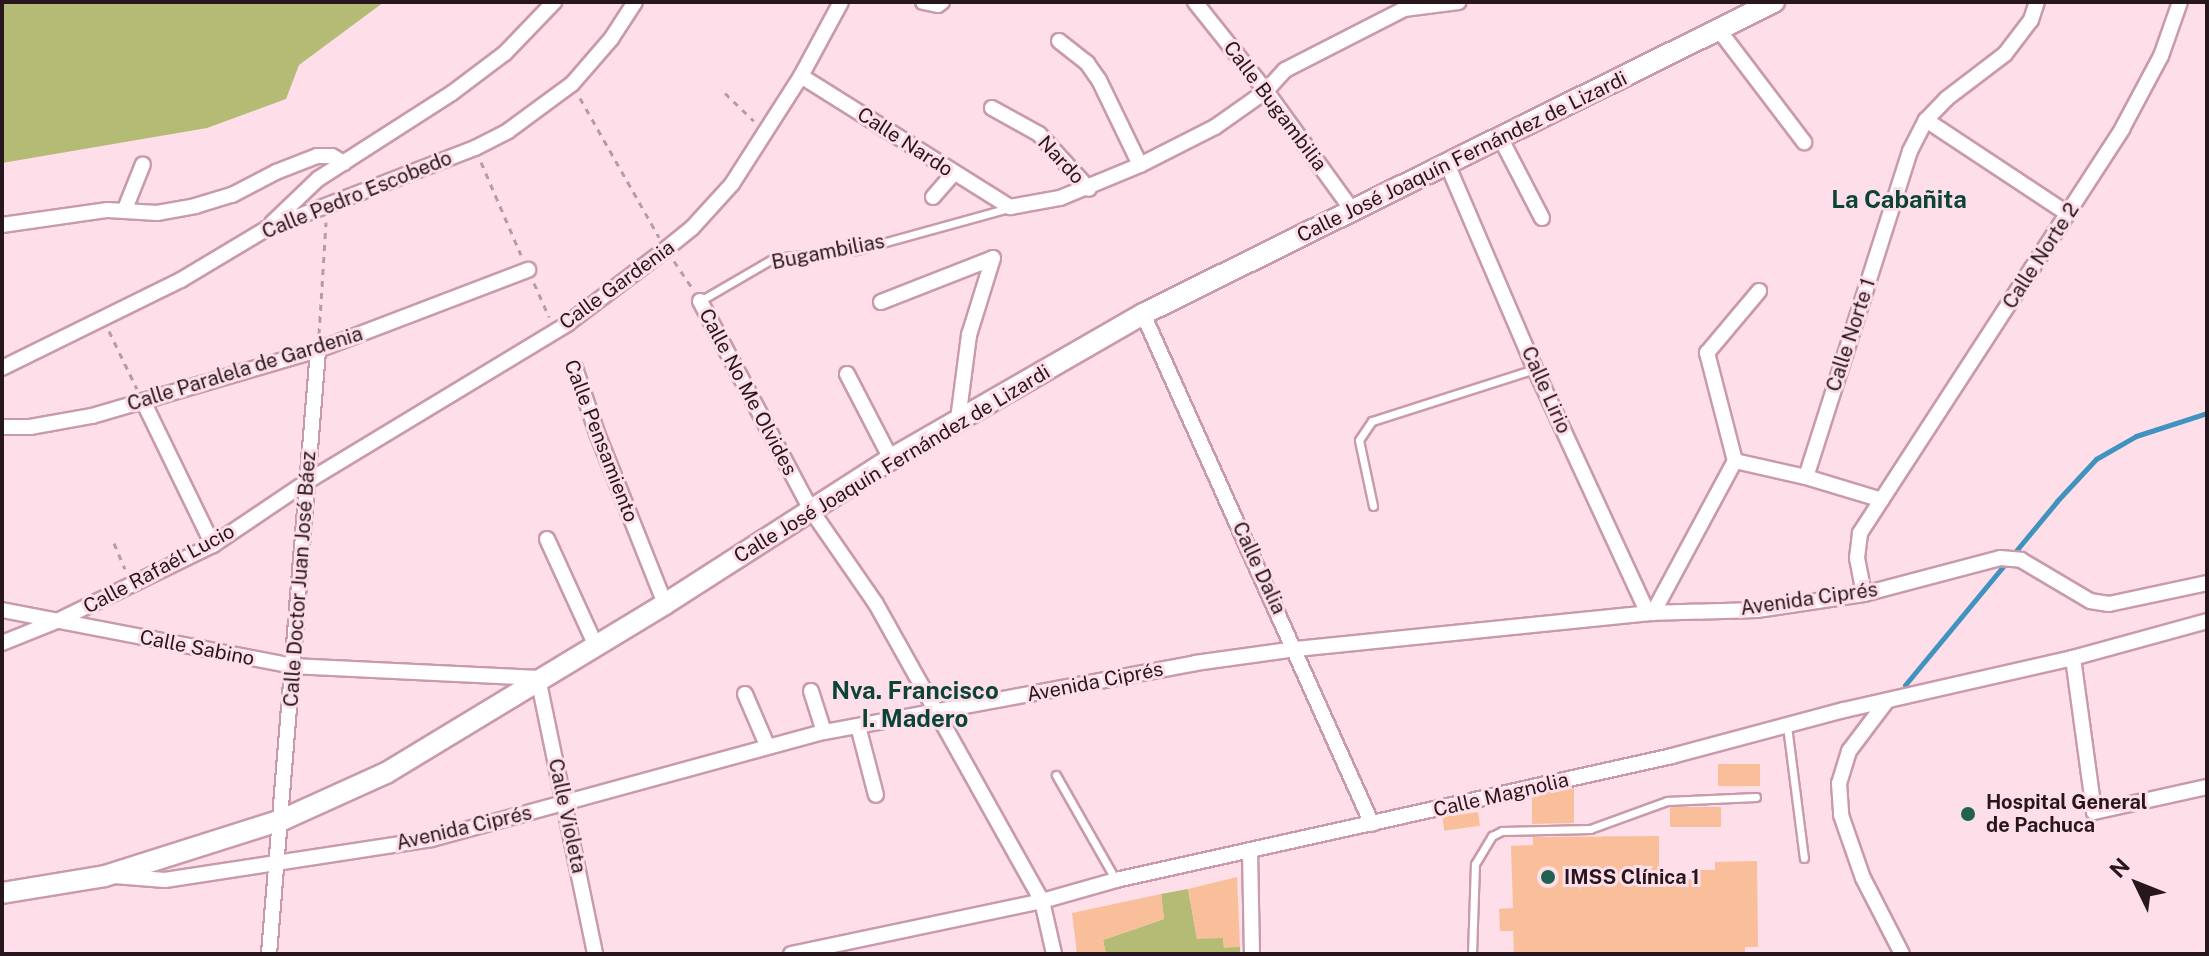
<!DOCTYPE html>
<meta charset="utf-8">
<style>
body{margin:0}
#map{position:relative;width:2209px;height:956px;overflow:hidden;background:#fddee9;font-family:"Public Sans",sans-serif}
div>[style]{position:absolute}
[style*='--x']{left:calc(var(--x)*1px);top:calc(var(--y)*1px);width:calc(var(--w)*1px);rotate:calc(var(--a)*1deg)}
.green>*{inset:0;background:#b3bb74}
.stream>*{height:5px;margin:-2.5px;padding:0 2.5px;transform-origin:2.5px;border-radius:2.5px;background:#3f93be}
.building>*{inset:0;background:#f9bf9a;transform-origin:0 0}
.path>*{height:3px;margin-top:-1.5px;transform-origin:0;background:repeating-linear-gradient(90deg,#b69ba5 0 6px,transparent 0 12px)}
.roads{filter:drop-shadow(2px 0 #c99aac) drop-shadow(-2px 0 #c99aac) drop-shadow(0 2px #c99aac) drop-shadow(0 -2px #c99aac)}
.lane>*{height:7px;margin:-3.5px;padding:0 3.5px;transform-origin:3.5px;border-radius:3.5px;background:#fff}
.street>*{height:14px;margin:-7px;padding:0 7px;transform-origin:7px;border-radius:7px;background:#fff}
.secondary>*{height:20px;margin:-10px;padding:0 10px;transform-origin:10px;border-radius:10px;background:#fff}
.dots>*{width:22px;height:22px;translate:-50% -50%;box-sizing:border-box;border:4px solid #fddee9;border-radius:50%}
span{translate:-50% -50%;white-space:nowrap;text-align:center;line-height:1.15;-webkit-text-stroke:6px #fddee9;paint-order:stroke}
.street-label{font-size:20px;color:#27161d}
.poi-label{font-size:20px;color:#27161d;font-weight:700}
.left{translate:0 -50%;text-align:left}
.quarter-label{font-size:24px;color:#0b4337;font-weight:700}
.frame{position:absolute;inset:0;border:4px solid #27161d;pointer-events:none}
.north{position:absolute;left:2097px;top:844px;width:80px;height:80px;-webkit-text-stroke:6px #fddee9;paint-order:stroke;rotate:313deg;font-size:22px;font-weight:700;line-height:32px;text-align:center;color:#27161d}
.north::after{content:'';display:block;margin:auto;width:28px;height:36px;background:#27161d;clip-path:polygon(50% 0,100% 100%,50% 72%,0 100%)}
</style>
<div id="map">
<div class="green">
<div style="clip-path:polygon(2px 2px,384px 2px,299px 65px,286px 99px,207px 128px,2px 163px)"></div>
<div style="clip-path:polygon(1188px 889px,1197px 938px,1223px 938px,1224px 947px,1240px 947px,1240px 954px,1106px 954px,1103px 940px,1164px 919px,1161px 894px)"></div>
</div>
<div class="stream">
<div style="--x:1905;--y:685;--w:239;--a:-50.4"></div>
<div style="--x:2057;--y:501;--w:57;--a:-47.1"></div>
<div style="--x:2096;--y:459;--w:46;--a:-29.9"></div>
<div style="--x:2136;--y:436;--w:75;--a:-17.9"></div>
</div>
<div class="building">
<div style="left:1718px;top:764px;width:42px;height:22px"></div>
<div style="clip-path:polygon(1574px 788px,1574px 823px,1532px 824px,1532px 797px)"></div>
<div style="left:1721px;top:807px;width:20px;height:51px;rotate:90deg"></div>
<div style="left:1478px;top:812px;width:14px;height:36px;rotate:82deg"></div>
<div style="clip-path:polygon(1659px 836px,1659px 880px,1698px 879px,1698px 870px,1715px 870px,1715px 862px,1757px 861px,1758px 947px,1745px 947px,1745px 954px,1514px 954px,1513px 931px,1500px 931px,1499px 909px,1513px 908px,1511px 846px,1533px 845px,1533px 837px)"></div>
<div style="clip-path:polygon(1237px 877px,1240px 947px,1224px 948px,1223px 938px,1197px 939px,1188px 889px)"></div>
<div style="clip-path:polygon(1161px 894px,1164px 919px,1103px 940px,1106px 954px,1077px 954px,1072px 913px)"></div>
</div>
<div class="path">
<div style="--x:725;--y:93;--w:40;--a:44"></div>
<div style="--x:580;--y:98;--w:160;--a:60.4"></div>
<div style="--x:481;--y:162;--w:101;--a:66.7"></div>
<div style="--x:674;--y:261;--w:32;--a:56"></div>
<div style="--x:534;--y:283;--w:37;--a:66"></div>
<div style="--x:109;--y:331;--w:64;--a:64.2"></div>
<div style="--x:319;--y:334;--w:112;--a:-86.4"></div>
<div style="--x:114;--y:543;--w:28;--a:67"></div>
</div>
<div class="roads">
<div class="lane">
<div style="--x:700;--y:301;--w:86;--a:-30.2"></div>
<div style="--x:774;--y:258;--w:83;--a:-5.5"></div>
<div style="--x:857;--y:250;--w:157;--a:-15.5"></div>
<div style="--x:1373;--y:506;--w:67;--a:-102"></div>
<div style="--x:1359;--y:440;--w:23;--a:-56"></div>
<div style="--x:1372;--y:421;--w:171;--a:-17.7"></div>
<div style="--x:1787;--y:726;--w:133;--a:82.7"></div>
<div style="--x:1056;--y:775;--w:121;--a:60.3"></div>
<div style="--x:1472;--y:954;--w:90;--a:-88.1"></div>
<div style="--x:1475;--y:864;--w:33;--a:-59"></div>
<div style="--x:1492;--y:836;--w:11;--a:-27"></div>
<div style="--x:1502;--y:831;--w:88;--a:-1.3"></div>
<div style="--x:1590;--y:829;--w:82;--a:-20"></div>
<div style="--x:1667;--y:801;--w:89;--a:-2.6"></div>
</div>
<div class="street">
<div style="--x:923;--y:2;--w:15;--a:11"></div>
<div style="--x:938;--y:5;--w:5;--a:-37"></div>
<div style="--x:1195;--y:2;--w:114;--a:51.4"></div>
<div style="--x:1266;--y:91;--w:148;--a:54.1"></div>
<div style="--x:1719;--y:30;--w:141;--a:52.8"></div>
<div style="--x:1059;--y:41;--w:36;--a:38"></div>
<div style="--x:1087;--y:63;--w:21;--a:55"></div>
<div style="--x:1099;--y:80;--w:94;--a:64.2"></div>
<div style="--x:801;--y:76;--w:247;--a:32.1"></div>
<div style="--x:1010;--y:207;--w:51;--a:-10.2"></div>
<div style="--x:1060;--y:198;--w:87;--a:-22.4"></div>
<div style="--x:1140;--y:165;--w:84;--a:-26.9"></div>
<div style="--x:1215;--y:127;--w:62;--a:-35.2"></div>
<div style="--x:1266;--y:91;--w:28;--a:-48"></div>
<div style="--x:1285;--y:70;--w:134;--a:-27.1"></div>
<div style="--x:1404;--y:9;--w:55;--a:-7.3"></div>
<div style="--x:992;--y:108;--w:54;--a:29"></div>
<div style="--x:1039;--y:134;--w:74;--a:47.7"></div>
<div style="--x:1926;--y:120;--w:170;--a:33.5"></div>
<div style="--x:1501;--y:139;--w:89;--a:62.6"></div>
<div style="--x:1448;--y:166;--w:221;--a:66.8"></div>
<div style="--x:1535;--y:369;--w:269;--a:65.2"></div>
<div style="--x:933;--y:197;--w:30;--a:-49"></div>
<div style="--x:125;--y:209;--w:48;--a:-68.2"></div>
<div style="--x:272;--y:223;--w:64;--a:-43.7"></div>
<div style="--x:318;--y:179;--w:159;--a:-32.7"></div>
<div style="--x:452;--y:93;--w:66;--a:-37"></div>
<div style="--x:505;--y:53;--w:71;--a:-46.1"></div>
<div style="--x:2;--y:225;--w:107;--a:-8.1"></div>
<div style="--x:108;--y:210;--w:49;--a:3.5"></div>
<div style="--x:157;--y:213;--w:39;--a:-10"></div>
<div style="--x:195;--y:206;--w:39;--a:-17"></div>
<div style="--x:232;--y:195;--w:50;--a:-27.6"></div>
<div style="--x:276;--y:172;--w:44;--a:-21.3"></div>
<div style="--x:317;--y:156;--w:15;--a:0"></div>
<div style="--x:332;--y:156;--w:14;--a:30"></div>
<div style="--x:700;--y:301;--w:237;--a:62"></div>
<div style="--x:811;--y:510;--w:114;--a:55.3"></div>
<div style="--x:876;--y:604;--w:340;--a:60.8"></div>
<div style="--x:1042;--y:901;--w:54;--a:77.2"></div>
<div style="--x:881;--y:302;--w:120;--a:-21.4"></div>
<div style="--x:993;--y:258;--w:81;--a:107.3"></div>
<div style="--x:969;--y:335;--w:86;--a:97.4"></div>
<div style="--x:1143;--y:314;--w:559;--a:65.82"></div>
<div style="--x:2;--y:368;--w:199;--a:-26.2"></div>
<div style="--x:181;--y:280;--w:99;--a:-31"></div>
<div style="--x:266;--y:229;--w:224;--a:-21.2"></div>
<div style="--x:475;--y:148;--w:37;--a:-27"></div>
<div style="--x:508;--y:131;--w:79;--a:-36.3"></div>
<div style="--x:572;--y:84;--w:60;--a:-49.1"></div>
<div style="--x:611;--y:39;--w:44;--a:-57"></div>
<div style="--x:575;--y:368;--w:69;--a:71.3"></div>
<div style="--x:597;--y:433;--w:184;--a:68.3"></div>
<div style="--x:847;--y:374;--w:96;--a:62.6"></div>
<div style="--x:143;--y:401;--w:160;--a:64.1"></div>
<div style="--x:2;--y:427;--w:28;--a:0"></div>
<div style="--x:30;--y:427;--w:63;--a:-10.1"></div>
<div style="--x:92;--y:416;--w:235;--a:-16.3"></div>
<div style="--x:318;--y:350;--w:225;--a:-20.9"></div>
<div style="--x:1735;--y:461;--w:112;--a:-104.5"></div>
<div style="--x:1707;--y:353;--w:81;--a:-50"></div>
<div style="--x:1735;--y:461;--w:73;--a:12.7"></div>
<div style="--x:1806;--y:477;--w:79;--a:16.8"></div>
<div style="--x:1806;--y:477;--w:342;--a:-72.3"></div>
<div style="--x:1910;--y:151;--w:35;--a:-63"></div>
<div style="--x:1926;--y:120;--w:29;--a:-46"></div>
<div style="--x:1946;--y:99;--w:74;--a:-37.3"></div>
<div style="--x:2005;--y:54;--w:43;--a:-52.6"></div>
<div style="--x:2031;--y:20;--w:19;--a:-72"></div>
<div style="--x:547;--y:539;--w:115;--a:65.4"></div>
<div style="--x:1864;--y:594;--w:37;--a:-101"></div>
<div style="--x:1857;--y:558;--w:25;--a:-83"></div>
<div style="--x:1860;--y:533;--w:482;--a:-57"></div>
<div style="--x:2122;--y:129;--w:83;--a:-61.9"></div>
<div style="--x:2161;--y:56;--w:57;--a:-70.6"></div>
<div style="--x:2;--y:610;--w:296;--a:10.9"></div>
<div style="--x:293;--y:666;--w:245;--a:2.8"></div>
<div style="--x:538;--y:678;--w:282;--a:78.3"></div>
<div style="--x:1653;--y:613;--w:173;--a:-61.7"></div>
<div style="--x:2;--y:643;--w:59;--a:-21.8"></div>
<div style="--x:57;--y:621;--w:174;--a:-26"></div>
<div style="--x:213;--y:545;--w:115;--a:-34"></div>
<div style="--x:308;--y:481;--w:303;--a:-31.2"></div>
<div style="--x:567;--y:324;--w:124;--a:-37.1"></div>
<div style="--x:666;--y:249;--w:33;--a:-39"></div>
<div style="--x:692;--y:228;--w:59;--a:-47.7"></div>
<div style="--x:732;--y:184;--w:128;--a:-57.4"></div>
<div style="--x:801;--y:76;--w:84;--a:-61.6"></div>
<div style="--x:2073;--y:658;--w:155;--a:82.2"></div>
<div style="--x:2094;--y:812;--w:116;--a:-12.5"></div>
<div style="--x:811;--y:691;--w:43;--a:72.4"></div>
<div style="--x:745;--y:694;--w:56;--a:66.7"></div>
<div style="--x:1886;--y:702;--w:61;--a:127.1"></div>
<div style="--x:1849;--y:751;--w:34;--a:107"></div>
<div style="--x:1839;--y:783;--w:32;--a:86"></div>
<div style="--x:1841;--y:815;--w:67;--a:70.8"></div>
<div style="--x:1863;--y:878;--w:85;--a:62.8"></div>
<div style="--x:858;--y:726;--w:71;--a:75.4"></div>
<div style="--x:1250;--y:851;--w:103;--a:88.9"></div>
<div style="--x:114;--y:876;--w:51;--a:4.5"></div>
<div style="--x:165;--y:880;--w:270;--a:-8.7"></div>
<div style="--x:432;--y:839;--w:406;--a:-15.3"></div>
<div style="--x:824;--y:732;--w:377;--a:-10.5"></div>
<div style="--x:1195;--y:663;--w:102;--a:-7.9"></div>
<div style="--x:1296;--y:649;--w:354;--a:-5.8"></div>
<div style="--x:1648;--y:613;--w:109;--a:-1.6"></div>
<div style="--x:1757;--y:610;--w:108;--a:-8.5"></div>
<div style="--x:1864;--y:594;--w:141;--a:-14.8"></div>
<div style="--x:2000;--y:558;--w:21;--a:5"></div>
<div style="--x:2021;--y:560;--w:80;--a:30.7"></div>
<div style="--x:2090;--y:601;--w:19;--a:9"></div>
<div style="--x:2109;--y:604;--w:100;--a:-12.1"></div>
<div style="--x:269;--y:954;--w:606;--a:-85.36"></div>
<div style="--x:791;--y:954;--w:257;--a:-11.9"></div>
<div style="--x:1042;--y:901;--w:77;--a:-15.8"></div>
<div style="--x:1116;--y:880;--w:570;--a:-12.57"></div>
<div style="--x:1672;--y:756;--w:178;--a:-15"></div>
<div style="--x:1844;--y:710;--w:235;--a:-12.8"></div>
<div style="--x:2073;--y:658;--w:139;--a:-15.4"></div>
</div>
<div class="secondary">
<div style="--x:2;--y:893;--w:104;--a:-9.4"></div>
<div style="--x:105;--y:876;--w:186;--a:-17.6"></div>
<div style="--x:282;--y:820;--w:114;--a:-24.3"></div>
<div style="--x:386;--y:773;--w:326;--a:-31.2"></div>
<div style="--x:665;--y:604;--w:269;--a:-32.7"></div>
<div style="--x:891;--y:459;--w:291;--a:-29.9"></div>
<div style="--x:1143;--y:314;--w:704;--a:-26.31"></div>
</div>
</div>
<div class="dots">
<div style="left:1968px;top:814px;background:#1f6252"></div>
<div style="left:1548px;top:877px;background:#1f6252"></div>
</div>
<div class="street-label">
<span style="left:1275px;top:106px;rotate:53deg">Calle Bugambilia</span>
<span style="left:905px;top:142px;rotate:33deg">Calle Nardo</span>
<span style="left:1462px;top:157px;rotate:-26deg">Calle José Joaquín Fernández de Lizardi</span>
<span style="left:1061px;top:160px;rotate:47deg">Nardo</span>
<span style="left:357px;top:195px;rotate:-22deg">Calle Pedro Escobedo</span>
<span style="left:828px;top:252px;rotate:-11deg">Bugambilias</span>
<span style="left:2041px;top:256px;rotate:-57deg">Calle Norte 2</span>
<span style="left:617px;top:285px;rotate:-36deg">Calle Gardenia</span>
<span style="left:1851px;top:335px;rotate:-72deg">Calle Norte 1</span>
<span style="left:245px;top:369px;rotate:-17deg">Calle Paralela de Gardenia</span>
<span style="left:1546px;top:390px;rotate:66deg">Calle Lirio</span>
<span style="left:748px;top:392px;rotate:62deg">Calle No Me Olvides</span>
<span style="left:601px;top:441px;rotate:69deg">Calle Pensamiento</span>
<span style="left:892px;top:464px;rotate:-31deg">Calle José Joaquín Fernández de Lizardi</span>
<span style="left:1259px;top:568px;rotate:65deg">Calle Dalia</span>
<span style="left:159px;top:569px;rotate:-28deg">Calle Rafaél Lucio</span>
<span style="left:300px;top:579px;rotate:-86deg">Calle Doctor Juan José Báez</span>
<span style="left:1809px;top:599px;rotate:-8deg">Avenida Ciprés</span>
<span style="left:197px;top:648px;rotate:11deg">Calle Sabino</span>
<span style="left:1095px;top:682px;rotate:-11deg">Avenida Ciprés</span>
<span style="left:1501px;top:795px;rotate:-13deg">Calle Magnolia</span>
<span style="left:567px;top:816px;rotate:78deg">Calle Violeta</span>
<span style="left:464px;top:828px;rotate:-13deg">Avenida Ciprés</span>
</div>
<div class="poi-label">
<span class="left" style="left:1986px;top:814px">Hospital General<br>de Pachuca</span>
<span class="left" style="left:1564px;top:877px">IMSS Clínica 1</span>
</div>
<div class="quarter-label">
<span style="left:1899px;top:200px">La Cabañita</span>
<span style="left:915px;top:705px">Nva. Francisco<br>I. Madero</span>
</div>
<div class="frame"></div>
<div class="north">N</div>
</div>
